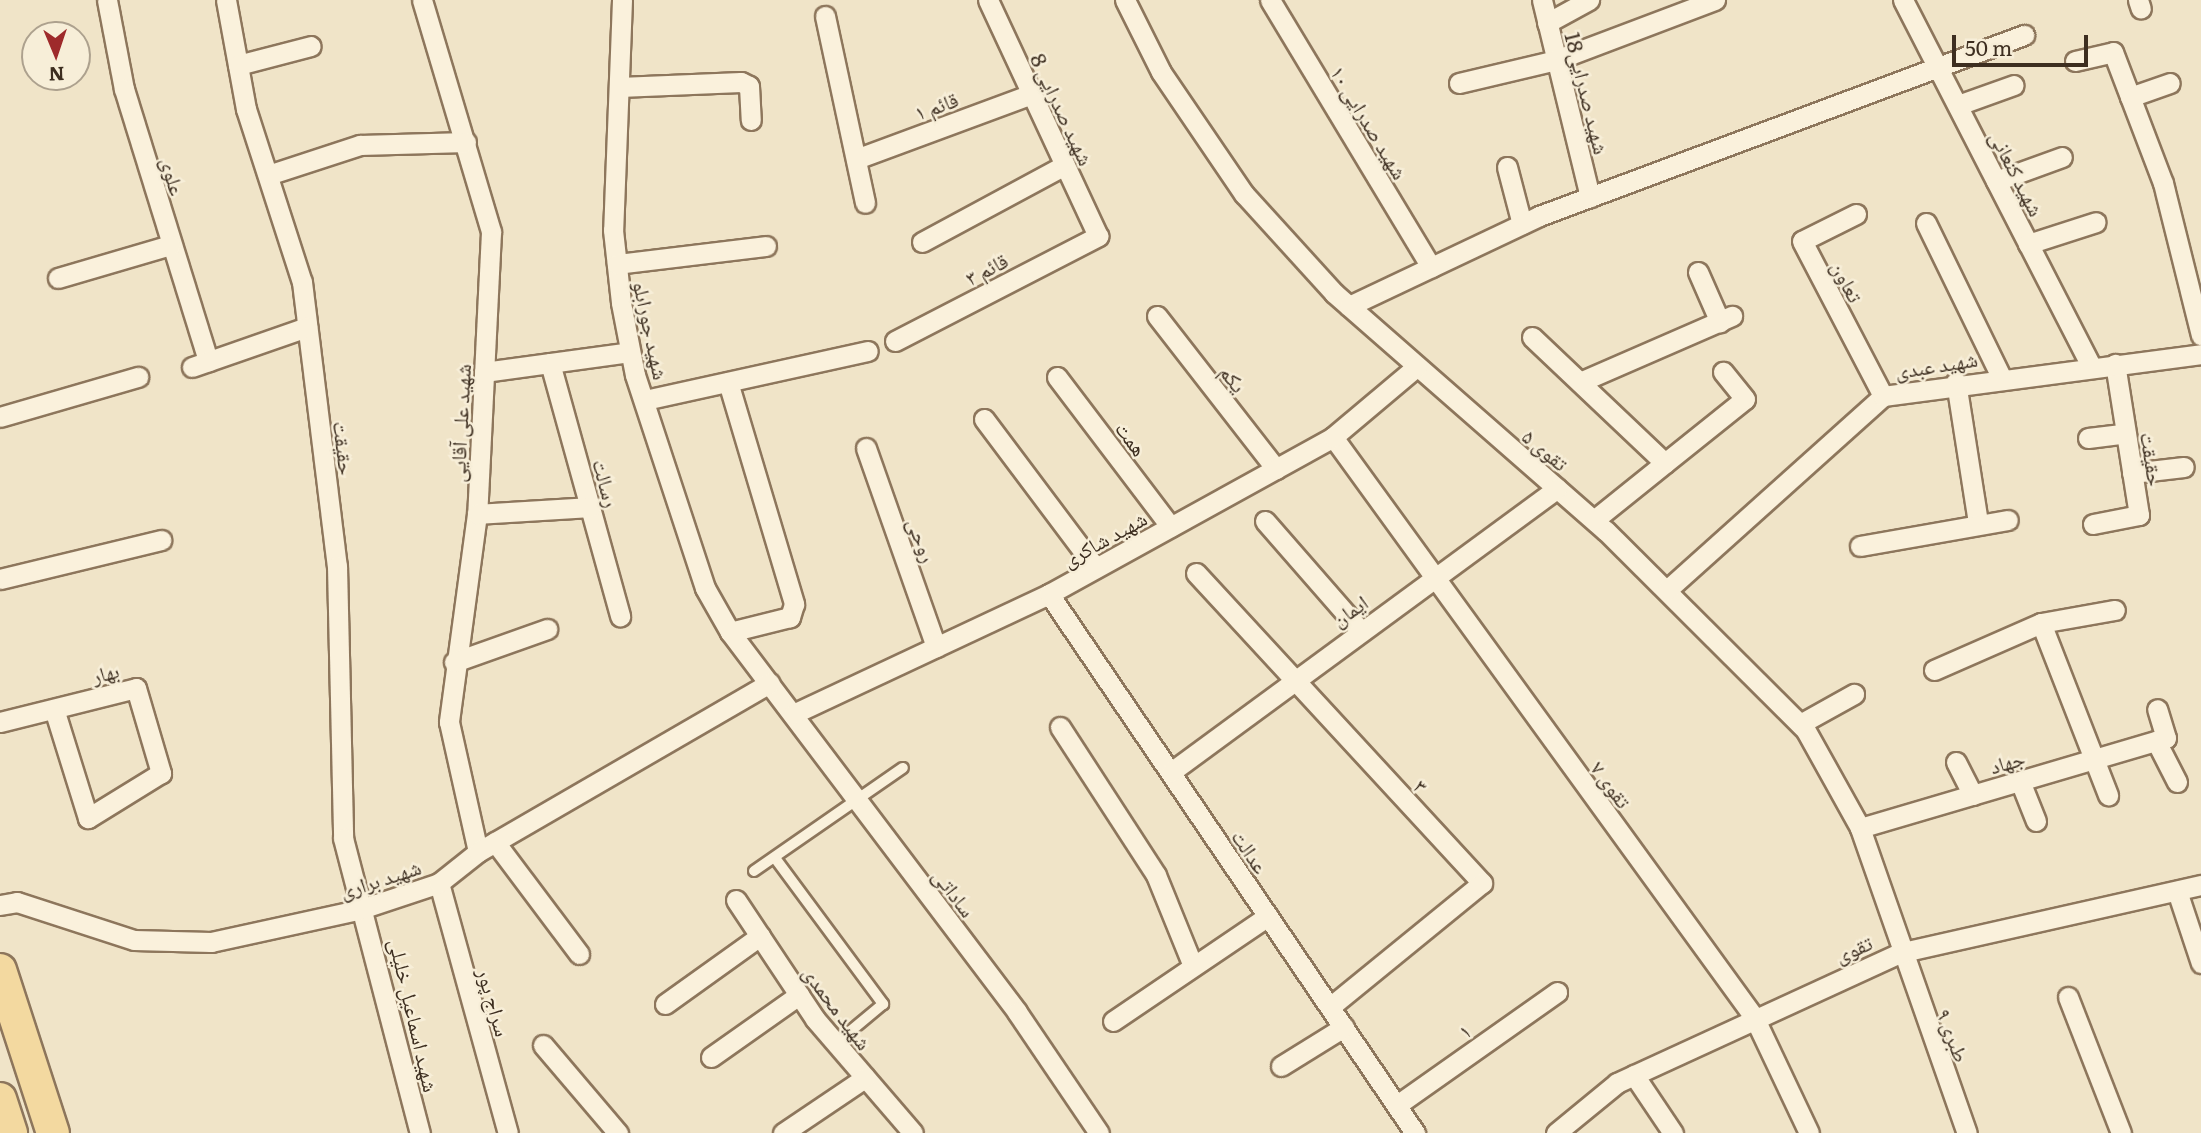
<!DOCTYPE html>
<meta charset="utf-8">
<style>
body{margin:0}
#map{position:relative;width:2201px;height:1133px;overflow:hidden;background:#f0e4c8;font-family:Literata,"Noto Naskh Arabic",serif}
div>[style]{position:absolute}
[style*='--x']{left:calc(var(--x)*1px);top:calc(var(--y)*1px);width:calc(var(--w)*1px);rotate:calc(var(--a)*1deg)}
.roads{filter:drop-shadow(2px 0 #8d765c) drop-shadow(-2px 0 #8d765c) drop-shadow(0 2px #8d765c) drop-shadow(0 -2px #8d765c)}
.lane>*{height:10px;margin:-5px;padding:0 5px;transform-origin:5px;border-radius:5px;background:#faf1dc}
.street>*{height:19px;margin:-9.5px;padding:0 9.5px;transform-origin:9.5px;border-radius:9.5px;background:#faf1dc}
.primary>*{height:32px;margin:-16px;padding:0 16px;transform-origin:16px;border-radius:16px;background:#f3d9a0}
span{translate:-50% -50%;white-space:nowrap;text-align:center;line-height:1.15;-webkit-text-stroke:5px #f7eed8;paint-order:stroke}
.street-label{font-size:21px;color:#3d2e20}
.north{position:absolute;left:21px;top:21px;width:70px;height:70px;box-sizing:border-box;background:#f7eed8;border:2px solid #ada18e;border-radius:50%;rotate:178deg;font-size:19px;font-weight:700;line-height:28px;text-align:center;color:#3d2e20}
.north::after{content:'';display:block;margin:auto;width:24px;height:32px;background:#9e2a2b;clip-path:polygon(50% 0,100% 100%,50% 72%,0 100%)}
.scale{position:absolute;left:1952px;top:35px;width:136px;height:32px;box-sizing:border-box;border:4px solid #3d2e20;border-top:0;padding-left:9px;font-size:21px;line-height:24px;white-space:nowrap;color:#3d2e20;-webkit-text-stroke:5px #f7eed8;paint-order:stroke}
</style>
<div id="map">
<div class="roads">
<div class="lane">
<div style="--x:775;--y:858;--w:182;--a:53.5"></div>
<div style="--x:883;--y:1004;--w:62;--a:140.2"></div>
<div style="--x:754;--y:871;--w:181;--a:-34.7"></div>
</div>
<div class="street">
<div style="--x:107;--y:0;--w:91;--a:79.2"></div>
<div style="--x:124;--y:89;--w:285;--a:72.8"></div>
<div style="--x:226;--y:0;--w:111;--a:79.6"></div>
<div style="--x:246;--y:109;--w:182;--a:72.1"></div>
<div style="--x:302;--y:282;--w:286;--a:83"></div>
<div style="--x:337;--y:566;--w:272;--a:88.7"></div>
<div style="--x:343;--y:838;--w:305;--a:75.4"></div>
<div style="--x:422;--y:0;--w:242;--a:73.4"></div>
<div style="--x:491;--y:232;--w:282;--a:92.8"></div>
<div style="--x:477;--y:514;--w:210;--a:97.7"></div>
<div style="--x:449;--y:722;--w:133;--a:77.4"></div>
<div style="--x:622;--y:0;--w:230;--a:92.2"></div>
<div style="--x:613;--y:230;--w:73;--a:83.7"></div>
<div style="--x:621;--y:303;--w:73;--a:79"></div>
<div style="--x:635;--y:375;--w:224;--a:71.8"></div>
<div style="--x:705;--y:588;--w:51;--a:60.4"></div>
<div style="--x:730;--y:632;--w:476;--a:52.9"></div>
<div style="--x:1017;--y:1012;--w:146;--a:55.9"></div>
<div style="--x:1125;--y:0;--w:80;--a:63.4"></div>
<div style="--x:1161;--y:72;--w:148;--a:55.8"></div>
<div style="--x:1244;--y:194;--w:134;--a:47.7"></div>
<div style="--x:1334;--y:293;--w:361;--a:41.2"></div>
<div style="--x:1606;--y:531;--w:281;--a:44.9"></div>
<div style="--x:1805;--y:729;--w:113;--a:60.9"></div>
<div style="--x:1860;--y:828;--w:323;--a:70.7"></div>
<div style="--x:1270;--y:0;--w:312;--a:58.9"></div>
<div style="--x:1542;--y:0;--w:203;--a:76.3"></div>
<div style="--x:1903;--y:0;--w:411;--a:62.8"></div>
<div style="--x:2138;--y:0;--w:9;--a:72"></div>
<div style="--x:825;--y:16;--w:191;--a:77.9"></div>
<div style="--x:1547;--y:23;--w:48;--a:-28.7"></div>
<div style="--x:2075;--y:61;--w:39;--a:-13"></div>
<div style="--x:2113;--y:52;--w:140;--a:69.1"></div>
<div style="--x:2163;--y:183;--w:157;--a:76"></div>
<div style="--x:238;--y:65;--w:75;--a:-14.6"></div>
<div style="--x:1459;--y:83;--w:100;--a:-13.3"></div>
<div style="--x:1556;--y:60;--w:170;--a:-20.7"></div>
<div style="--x:619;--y:87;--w:122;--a:-2.3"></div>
<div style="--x:741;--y:82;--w:9;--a:27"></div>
<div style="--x:749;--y:86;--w:34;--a:87"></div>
<div style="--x:2130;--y:97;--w:42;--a:-19.3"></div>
<div style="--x:1958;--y:105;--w:59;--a:-19.7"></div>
<div style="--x:856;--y:159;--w:188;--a:-20.3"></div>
<div style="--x:1507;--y:167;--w:59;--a:75.3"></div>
<div style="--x:268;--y:175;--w:97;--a:-18.1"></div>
<div style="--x:360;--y:145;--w:106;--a:-1.6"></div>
<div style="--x:1996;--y:181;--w:70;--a:-20"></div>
<div style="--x:1856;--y:214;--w:60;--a:153.4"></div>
<div style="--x:1802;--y:241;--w:175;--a:62.4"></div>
<div style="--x:1926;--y:223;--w:171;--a:64"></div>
<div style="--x:922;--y:242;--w:162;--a:-28.3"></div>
<div style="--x:2028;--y:244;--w:71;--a:-17.9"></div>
<div style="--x:617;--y:264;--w:150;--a:-6.9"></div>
<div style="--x:1698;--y:272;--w:55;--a:66.3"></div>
<div style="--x:58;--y:278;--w:117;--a:-16.4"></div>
<div style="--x:1349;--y:306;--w:210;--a:-25.3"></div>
<div style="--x:1539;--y:216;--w:518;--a:-20.47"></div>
<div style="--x:1157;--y:316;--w:194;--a:52.1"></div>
<div style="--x:1532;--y:337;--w:183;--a:43.5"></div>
<div style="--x:1665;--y:463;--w:91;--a:141.2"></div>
<div style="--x:895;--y:341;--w:229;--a:-27.3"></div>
<div style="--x:1098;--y:236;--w:260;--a:-115"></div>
<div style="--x:550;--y:363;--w:263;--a:74.5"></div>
<div style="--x:192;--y:367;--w:122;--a:-19.2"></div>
<div style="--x:484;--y:372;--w:147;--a:-7.8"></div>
<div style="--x:1057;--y:377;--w:188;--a:52.8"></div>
<div style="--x:728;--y:382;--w:232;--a:73.4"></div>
<div style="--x:794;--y:604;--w:14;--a:107"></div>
<div style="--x:790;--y:617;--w:62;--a:166"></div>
<div style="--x:1580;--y:382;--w:166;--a:-23.5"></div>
<div style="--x:1956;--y:382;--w:142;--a:81.1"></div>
<div style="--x:645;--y:400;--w:228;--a:-12.4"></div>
<div style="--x:0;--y:417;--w:144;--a:-16.2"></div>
<div style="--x:984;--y:419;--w:186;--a:53.1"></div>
<div style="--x:1333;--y:437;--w:717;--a:54.03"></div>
<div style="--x:1754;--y:1017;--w:128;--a:64.6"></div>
<div style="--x:2088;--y:438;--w:38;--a:-7"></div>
<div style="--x:866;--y:448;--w:211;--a:70.6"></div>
<div style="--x:1665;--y:463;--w:102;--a:-38.7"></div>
<div style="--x:1745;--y:399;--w:35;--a:-129"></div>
<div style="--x:2132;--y:473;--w:52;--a:-6.6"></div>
<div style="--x:477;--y:514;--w:113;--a:-3.5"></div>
<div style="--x:1265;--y:521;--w:145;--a:48.9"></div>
<div style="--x:2093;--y:524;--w:47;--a:-11.1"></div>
<div style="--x:2139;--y:515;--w:153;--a:-99"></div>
<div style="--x:1860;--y:546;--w:150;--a:-10"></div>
<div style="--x:1196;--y:573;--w:422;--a:47.3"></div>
<div style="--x:1482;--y:883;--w:196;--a:140.8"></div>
<div style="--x:0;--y:579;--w:166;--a:-13.6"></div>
<div style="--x:1667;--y:590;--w:290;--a:-41.9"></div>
<div style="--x:1883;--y:396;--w:321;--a:-7.5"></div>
<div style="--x:1049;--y:594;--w:652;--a:55.82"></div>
<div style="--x:2041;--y:623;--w:185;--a:68.7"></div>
<div style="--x:454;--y:662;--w:99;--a:-19.5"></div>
<div style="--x:1934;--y:670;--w:117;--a:-23.7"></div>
<div style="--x:2041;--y:623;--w:75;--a:-10"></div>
<div style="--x:793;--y:714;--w:283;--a:-25.1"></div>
<div style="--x:1049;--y:594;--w:325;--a:-28.9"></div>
<div style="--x:1333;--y:437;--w:109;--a:-40.1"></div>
<div style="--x:0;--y:722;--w:140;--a:-14"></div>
<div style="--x:136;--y:688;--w:89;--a:73.6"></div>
<div style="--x:161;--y:773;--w:86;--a:148.3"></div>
<div style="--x:88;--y:818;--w:114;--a:-107.3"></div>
<div style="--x:1800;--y:724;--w:62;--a:-29.1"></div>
<div style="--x:1060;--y:727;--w:176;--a:57"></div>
<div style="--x:1156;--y:875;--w:98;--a:67.9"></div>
<div style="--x:2156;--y:741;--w:46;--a:62.9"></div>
<div style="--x:1956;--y:762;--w:37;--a:63"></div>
<div style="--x:1171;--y:772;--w:479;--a:-36.3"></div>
<div style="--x:2020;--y:781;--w:43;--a:68.2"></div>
<div style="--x:1860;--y:828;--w:319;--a:-16.4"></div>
<div style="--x:2166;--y:738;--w:30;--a:-107"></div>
<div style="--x:495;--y:842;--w:140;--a:53.1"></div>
<div style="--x:439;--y:883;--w:259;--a:74.6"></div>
<div style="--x:2177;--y:891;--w:76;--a:71.6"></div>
<div style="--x:736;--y:900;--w:143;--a:56.4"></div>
<div style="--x:815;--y:1019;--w:150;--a:49.3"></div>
<div style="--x:0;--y:905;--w:17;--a:-10"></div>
<div style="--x:17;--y:902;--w:123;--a:18"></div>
<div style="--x:134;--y:940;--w:77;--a:1.5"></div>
<div style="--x:211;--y:942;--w:150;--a:-12.3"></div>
<div style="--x:358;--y:910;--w:85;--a:-18.4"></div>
<div style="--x:439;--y:883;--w:50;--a:-38.5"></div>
<div style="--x:478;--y:852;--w:337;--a:-30.1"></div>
<div style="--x:2068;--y:997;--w:146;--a:68.7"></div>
<div style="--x:665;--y:1004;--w:117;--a:-35.6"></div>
<div style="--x:1113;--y:1021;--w:187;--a:-34.1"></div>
<div style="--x:543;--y:1045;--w:116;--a:49.6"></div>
<div style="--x:711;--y:1057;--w:108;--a:-35.2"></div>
<div style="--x:1281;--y:1066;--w:74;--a:-31.8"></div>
<div style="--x:1634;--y:1075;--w:70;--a:56.1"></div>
<div style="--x:1397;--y:1105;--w:196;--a:-35.2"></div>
<div style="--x:783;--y:1133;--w:99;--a:-33.9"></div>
<div style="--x:1556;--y:1133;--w:79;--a:-39.3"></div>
<div style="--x:1617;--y:1083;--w:311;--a:-24.7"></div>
<div style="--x:1899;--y:953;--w:310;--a:-12.7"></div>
</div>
<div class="primary">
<div style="--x:0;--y:970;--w:171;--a:72"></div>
<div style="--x:0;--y:1099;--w:36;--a:72"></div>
</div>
</div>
<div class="street-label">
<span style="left:1588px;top:93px;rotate:76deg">شهید صدرایی18</span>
<span style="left:936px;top:105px;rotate:-20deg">قائم ۱</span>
<span style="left:1063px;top:109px;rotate:65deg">شهید صدرایی 8</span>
<span style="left:1370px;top:122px;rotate:59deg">شهید صدرایی ۱۰</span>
<span style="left:2018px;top:173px;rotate:63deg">شهید کنعانی</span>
<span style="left:174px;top:176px;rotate:74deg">علوی</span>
<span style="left:986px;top:268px;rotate:-27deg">قائم ۳</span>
<span style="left:1848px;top:281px;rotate:62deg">تعاون</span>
<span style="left:652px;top:330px;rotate:78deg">شهید جورابلو</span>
<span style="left:1936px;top:364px;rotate:-9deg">شهید عبدی</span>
<span style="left:1234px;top:378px;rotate:52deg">یکم</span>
<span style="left:459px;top:423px;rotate:-87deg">شهید علی آقایی</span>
<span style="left:1132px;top:438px;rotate:53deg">همت</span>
<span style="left:345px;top:448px;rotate:83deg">حقیقت</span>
<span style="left:1546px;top:449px;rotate:40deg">تقوی ۵</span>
<span style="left:2153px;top:459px;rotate:81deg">حقیقت</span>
<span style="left:607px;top:483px;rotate:75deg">رسالت</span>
<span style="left:1104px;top:538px;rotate:-29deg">شهید شاکری</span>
<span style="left:923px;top:540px;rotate:71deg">روحی</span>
<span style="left:1349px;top:610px;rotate:-35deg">ایمان</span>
<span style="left:105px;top:672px;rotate:-15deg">بهار</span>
<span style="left:2007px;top:761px;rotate:-16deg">جهاد</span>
<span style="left:1612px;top:784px;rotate:54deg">تقوی ۷</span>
<span style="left:1422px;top:785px;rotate:47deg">۳</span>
<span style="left:1251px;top:851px;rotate:56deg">عدالت</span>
<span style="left:380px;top:878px;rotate:-18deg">شهید براری</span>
<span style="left:955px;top:892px;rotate:53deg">ساداتی</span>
<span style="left:1853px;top:948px;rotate:-24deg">تقوی</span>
<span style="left:495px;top:1002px;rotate:74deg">سراج پور</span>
<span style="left:838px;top:1007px;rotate:53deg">شهید محمدی</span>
<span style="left:415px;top:1015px;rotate:77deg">شهید اسماعیل خلیلی</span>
<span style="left:1464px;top:1030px;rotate:-35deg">۱</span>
<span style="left:1954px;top:1035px;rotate:69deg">طبری ۹</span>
</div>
<div class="north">N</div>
<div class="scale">50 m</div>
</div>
